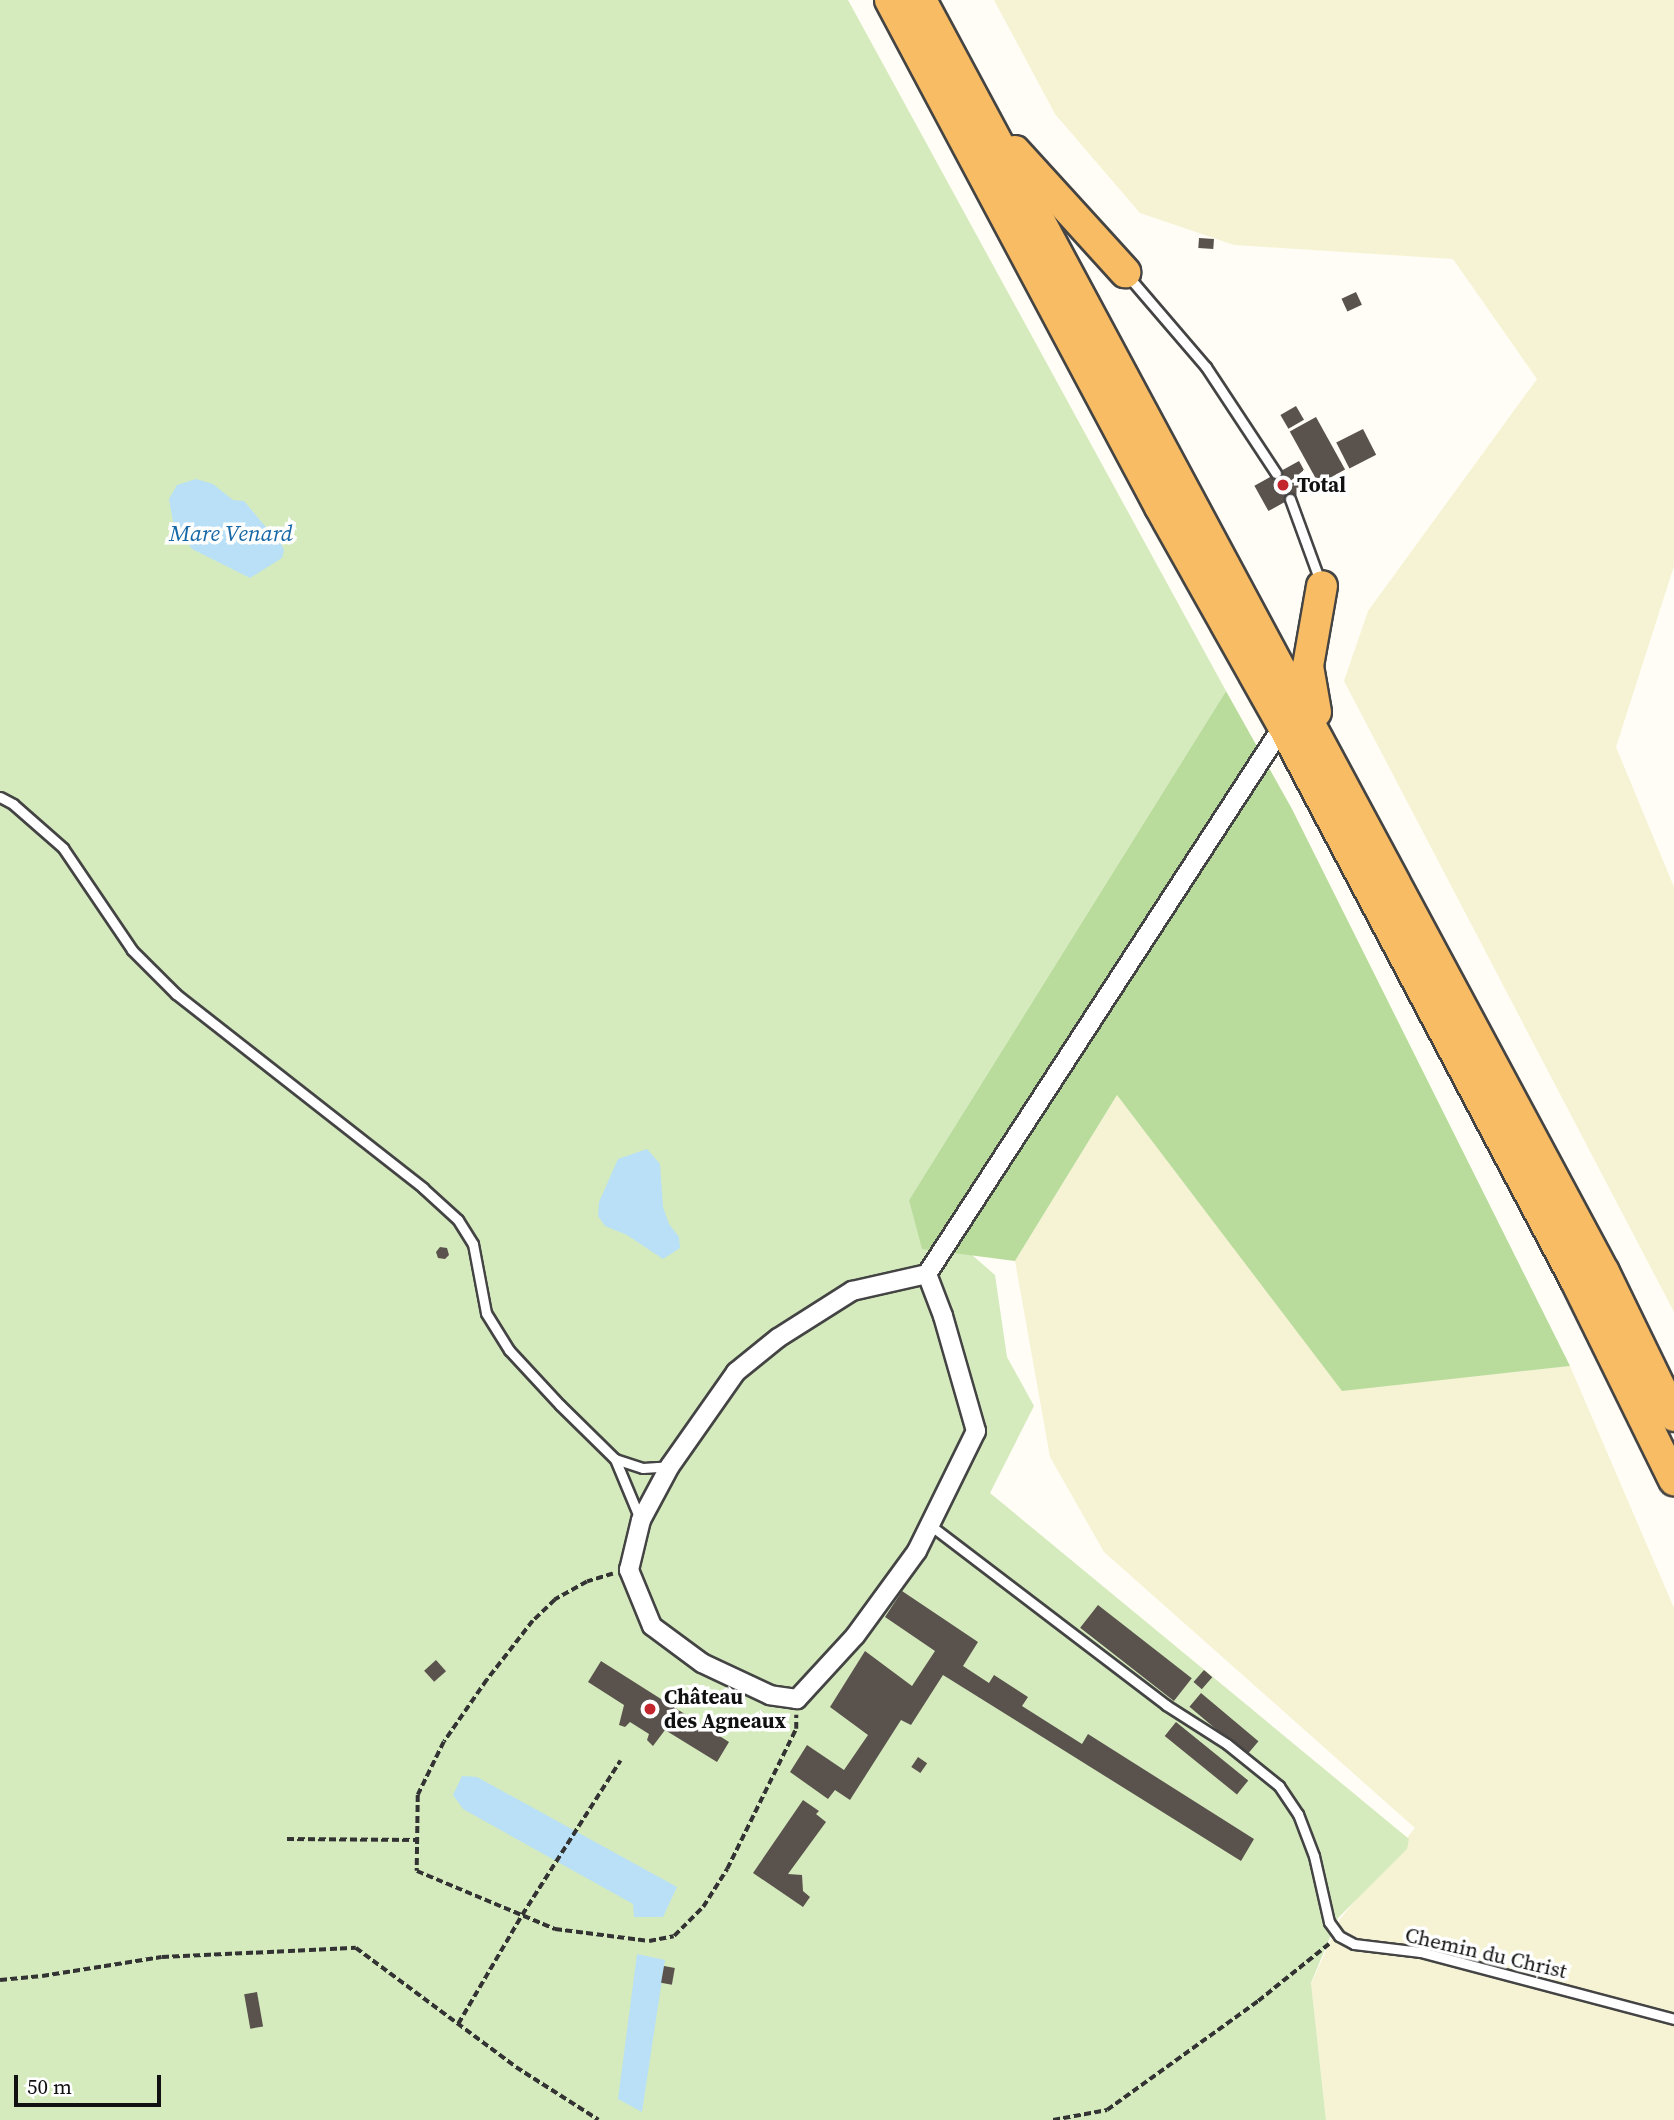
<!DOCTYPE html>
<meta charset="utf-8">
<style>
body{margin:0}
#map{position:relative;width:1674px;height:2120px;overflow:hidden;background:#fffdf5;font-family:"Source Serif 4",serif}
div>[style]{position:absolute}
[style*='--x']{left:calc(var(--x)*1px);top:calc(var(--y)*1px);width:calc(var(--w)*1px);rotate:calc(var(--a)*1deg)}
.farmland>*{inset:0;background:#f6f3d4}
.green>*{inset:0;background:#d5ebbd}
.forest>*{inset:0;background:#b9dc9c}
.water>*{inset:0;background:#b9e0f7}
.building>*{inset:0;background:#5a524d;transform-origin:0 0}
.path>*{height:3.5px;margin-top:-1.75px;transform-origin:0;background:repeating-linear-gradient(90deg,#333 0 7px,transparent 0 10.5px)}
.roads{filter:drop-shadow(2px 0 #444) drop-shadow(-2px 0 #444) drop-shadow(0 2px #444) drop-shadow(0 -2px #444)}
.service>*{height:9px;margin:-4.5px;padding:0 4.5px;transform-origin:4.5px;border-radius:4.5px;background:#fff}
.minor>*{height:18px;margin:-9px;padding:0 9px;transform-origin:9px;border-radius:9px;background:#fff}
.trunk>*{height:30px;margin:-15px;padding:0 15px;transform-origin:15px;border-radius:15px;background:#f7bc64}
.dots>*{width:19px;height:19px;translate:-50% -50%;box-sizing:border-box;border:4px solid #fff;border-radius:50%}
span{translate:-50% -50%;white-space:nowrap;text-align:center;line-height:1.15;-webkit-text-stroke:7px #fff;paint-order:stroke}
.poi-label{font-size:21px;color:#111;font-weight:700}
.left{translate:0 -50%;text-align:left}
.street-label{font-size:21px;color:#111}
.water-label{font-size:23px;color:#1768a6;font-style:italic}
.scale{position:absolute;left:14px;top:2075px;width:147px;height:32px;box-sizing:border-box;border:4px solid #111;border-top:0;padding-left:9px;font-size:21px;line-height:24px;white-space:nowrap;color:#111;-webkit-text-stroke:5px #fff;paint-order:stroke}
</style>
<div id="map">
<div class="farmland">
<div style="clip-path:polygon(994px 0,1674px 0,1674px 566px,1616px 747px,1674px 887px,1674px 1312px,1344px 681px,1368px 611px,1537px 379px,1453px 259px,1234px 245px,1140px 213px,1055px 114px)"></div>
<div style="clip-path:polygon(1117px 1095px,1342px 1390px,1570px 1366px,1674px 1608px,1674px 2120px,1326px 2120px,1311px 1984px,1340px 1919px,1415px 1828px,1104px 1552px,1050px 1457px,1015px 1261px)"></div>
</div>
<div class="green">
<div style="clip-path:polygon(0 0,848px 0,1226px 691px,909px 1200px,995px 1275px,1007px 1357px,1034px 1406px,990px 1493px,1409px 1839px,1407px 1849px,1338px 1918px,1311px 1983px,1326px 2120px,0 2120px)"></div>
</div>
<div class="forest">
<div style="clip-path:polygon(1226px 691px,1292px 809px,1570px 1366px,1342px 1391px,1117px 1095px,1015px 1261px,922px 1249px,909px 1200px)"></div>
</div>
<div class="water">
<div style="clip-path:polygon(196px 479px,213px 484px,233px 500px,244px 501px,265px 526px,276px 533px,284px 550px,282px 558px,250px 578px,192px 549px,173px 522px,169px 499px,177px 485px)"></div>
<div style="clip-path:polygon(647px 1149px,660px 1164px,663px 1207px,669px 1224px,679px 1237px,680px 1248px,663px 1259px,627px 1235px,605px 1226px,598px 1216px,599px 1202px,618px 1159px)"></div>
<div style="clip-path:polygon(462px 1776px,477px 1777px,677px 1887px,663px 1917px,634px 1917px,633px 1904px,463px 1809px,453px 1795px)"></div>
<div style="clip-path:polygon(637px 1954px,665px 1960px,642px 2112px,618px 2099px)"></div>
</div>
<div class="building">
<div style="left:1199px;top:238px;width:15px;height:10px;rotate:4deg"></div>
<div style="left:1356px;top:292px;width:14px;height:16px;rotate:65deg"></div>
<div style="left:1296px;top:406px;width:16px;height:18px;rotate:60deg"></div>
<div style="left:1316px;top:417px;width:60px;height:30px;rotate:61deg"></div>
<div style="left:1363px;top:429px;width:29px;height:30px;rotate:63deg"></div>
<div style="left:1299px;top:461px;width:29px;height:51px;rotate:61deg"></div>
<div style="clip-path:polygon(440px 1247px,447px 1248px,449px 1255px,445px 1259px,438px 1258px,436px 1252px)"></div>
<div style="clip-path:polygon(902px 1591px,978px 1642px,963px 1666px,989px 1683px,994px 1675px,1028px 1697px,1022px 1706px,1082px 1744px,1088px 1734px,1254px 1839px,1241px 1861px,943px 1675px,911px 1725px,901px 1720px,850px 1800px,835px 1790px,828px 1799px,790px 1772px,807px 1745px,844px 1770px,868px 1735px,830px 1707px,865px 1651px,912px 1686px,935px 1651px,885px 1617px)"></div>
<div style="left:1098px;top:1605px;width:119px;height:29px;rotate:38deg"></div>
<div style="left:436px;top:1660px;width:15px;height:16px;rotate:48deg"></div>
<div style="clip-path:polygon(601px 1661px,729px 1742px,717px 1762px,665px 1730px,653px 1746px,647px 1740px,649px 1734px,630px 1722px,625px 1727px,619px 1725px,624px 1705px,588px 1682px)"></div>
<div style="left:1204px;top:1670px;width:11px;height:16px;rotate:41deg"></div>
<div style="left:1201px;top:1693px;width:75px;height:18px;rotate:40deg"></div>
<div style="left:1176px;top:1722px;width:93px;height:18px;rotate:39deg"></div>
<div style="left:918px;top:1757px;width:11px;height:12px;rotate:34deg"></div>
<div style="clip-path:polygon(803px 1800px,819px 1811px,816px 1814px,826px 1822px,788px 1874px,802px 1875px,803px 1891px,810px 1897px,803px 1907px,753px 1873px)"></div>
<div style="left:664px;top:1966px;width:11px;height:17px;rotate:10deg"></div>
<div style="left:257px;top:1992px;width:35px;height:13px;rotate:80deg"></div>
</div>
<div class="path">
<div style="--x:613;--y:1574;--w:27;--a:163"></div>
<div style="--x:587;--y:1582;--w:37;--a:151"></div>
<div style="--x:555;--y:1600;--w:30;--a:136"></div>
<div style="--x:533;--y:1621;--w:75;--a:127.9"></div>
<div style="--x:487;--y:1680;--w:75;--a:124.7"></div>
<div style="--x:444;--y:1742;--w:59;--a:116.1"></div>
<div style="--x:418;--y:1795;--w:76;--a:90.8"></div>
<div style="--x:417;--y:1871;--w:150;--a:22.8"></div>
<div style="--x:555;--y:1929;--w:95;--a:7.3"></div>
<div style="--x:649;--y:1941;--w:25;--a:-11"></div>
<div style="--x:674;--y:1936;--w:41;--a:-45"></div>
<div style="--x:703;--y:1907;--w:45;--a:-57.7"></div>
<div style="--x:727;--y:1869;--w:156;--a:-63.8"></div>
<div style="--x:796;--y:1729;--w:14;--a:-90"></div>
<div style="--x:287;--y:1839;--w:131;--a:0.4"></div>
<div style="--x:0;--y:1980;--w:42;--a:-5.4"></div>
<div style="--x:42;--y:1976;--w:121;--a:-9"></div>
<div style="--x:162;--y:1957;--w:194;--a:-2.7"></div>
<div style="--x:356;--y:1948;--w:199;--a:36.6"></div>
<div style="--x:516;--y:2067;--w:98;--a:32.6"></div>
<div style="--x:458;--y:2024;--w:126;--a:-59.6"></div>
<div style="--x:522;--y:1915;--w:183;--a:-57.5"></div>
<div style="--x:1053;--y:2120;--w:55;--a:-10.5"></div>
<div style="--x:1107;--y:2110;--w:186;--a:-35.8"></div>
<div style="--x:1258;--y:2001;--w:91;--a:-38.8"></div>
</div>
<div class="roads">
<div class="service">
<div style="--x:1128;--y:276;--w:120;--a:49.4"></div>
<div style="--x:1206;--y:367;--w:127;--a:56.6"></div>
<div style="--x:1290;--y:499;--w:87;--a:69.9"></div>
<div style="--x:0;--y:797;--w:15;--a:28"></div>
<div style="--x:13;--y:804;--w:67;--a:41.3"></div>
<div style="--x:63;--y:848;--w:123;--a:55.9"></div>
<div style="--x:132;--y:950;--w:62;--a:45"></div>
<div style="--x:176;--y:994;--w:314;--a:38.1"></div>
<div style="--x:423;--y:1188;--w:47;--a:42.4"></div>
<div style="--x:458;--y:1220;--w:28;--a:58"></div>
<div style="--x:473;--y:1244;--w:70;--a:79.3"></div>
<div style="--x:486;--y:1313;--w:44;--a:58.1"></div>
<div style="--x:509;--y:1350;--w:75;--a:47.2"></div>
<div style="--x:560;--y:1405;--w:77;--a:44.5"></div>
<div style="--x:615;--y:1459;--w:29;--a:18"></div>
<div style="--x:643;--y:1468;--w:26;--a:-4"></div>
<div style="--x:615;--y:1459;--w:65;--a:67.4"></div>
<div style="--x:930;--y:1525;--w:297;--a:37.3"></div>
<div style="--x:1166;--y:1705;--w:72;--a:32.6"></div>
<div style="--x:1227;--y:1744;--w:67;--a:38.9"></div>
<div style="--x:1279;--y:1786;--w:34;--a:56"></div>
<div style="--x:1298;--y:1814;--w:45;--a:69.1"></div>
<div style="--x:1314;--y:1856;--w:68;--a:77.2"></div>
<div style="--x:1329;--y:1922;--w:17;--a:54"></div>
<div style="--x:1339;--y:1936;--w:17;--a:28"></div>
<div style="--x:1354;--y:1944;--w:67;--a:6.8"></div>
<div style="--x:1421;--y:1952;--w:262;--a:14.8"></div>
</div>
<div class="minor">
<div style="--x:927;--y:1274;--w:45;--a:69.1"></div>
<div style="--x:943;--y:1316;--w:120;--a:74"></div>
<div style="--x:976;--y:1431;--w:134;--a:116.2"></div>
<div style="--x:917;--y:1551;--w:105;--a:126.1"></div>
<div style="--x:855;--y:1636;--w:86;--a:132.6"></div>
<div style="--x:797;--y:1699;--w:27;--a:-172"></div>
<div style="--x:770;--y:1695;--w:75;--a:-154.8"></div>
<div style="--x:702;--y:1663;--w:62;--a:-143.5"></div>
<div style="--x:652;--y:1626;--w:61;--a:-112.3"></div>
<div style="--x:629;--y:1570;--w:51;--a:-76.5"></div>
<div style="--x:641;--y:1520;--w:61;--a:-61.8"></div>
<div style="--x:670;--y:1466;--w:115;--a:-54.9"></div>
<div style="--x:736;--y:1372;--w:54;--a:-39"></div>
<div style="--x:778;--y:1338;--w:88;--a:-32.4"></div>
<div style="--x:852;--y:1291;--w:77;--a:-12.8"></div>
<div style="--x:927;--y:1274;--w:653;--a:-56.99"></div>
</div>
<div class="trunk">
<div style="--x:890;--y:0;--w:574;--a:61.96"></div>
<div style="--x:1160;--y:507;--w:251;--a:60.7"></div>
<div style="--x:1283;--y:726;--w:630;--a:62.17"></div>
<div style="--x:1577;--y:1283;--w:220;--a:63.8"></div>
<div style="--x:921;--y:0;--w:1444;--a:61.77"></div>
<div style="--x:1604;--y:1272;--w:160;--a:64.1"></div>
<div style="--x:1015;--y:151;--w:164;--a:47.7"></div>
<div style="--x:1316;--y:712;--w:47;--a:-99.9"></div>
<div style="--x:1308;--y:666;--w:81;--a:-80.1"></div>
</div>
</div>
<div class="dots">
<div style="left:1283px;top:485px;background:#c4262e"></div>
<div style="left:650px;top:1709px;background:#c4262e"></div>
</div>
<div class="poi-label">
<span class="left" style="left:1297px;top:485px">Total</span>
<span class="left" style="left:664px;top:1709px">Château<br>des Agneaux</span>
</div>
<div class="street-label">
<span style="left:1486px;top:1953px;rotate:13deg">Chemin du Christ</span>
</div>
<div class="water-label">
<span style="left:231px;top:533px">Mare Venard</span>
</div>
<div class="scale">50 m</div>
</div>
